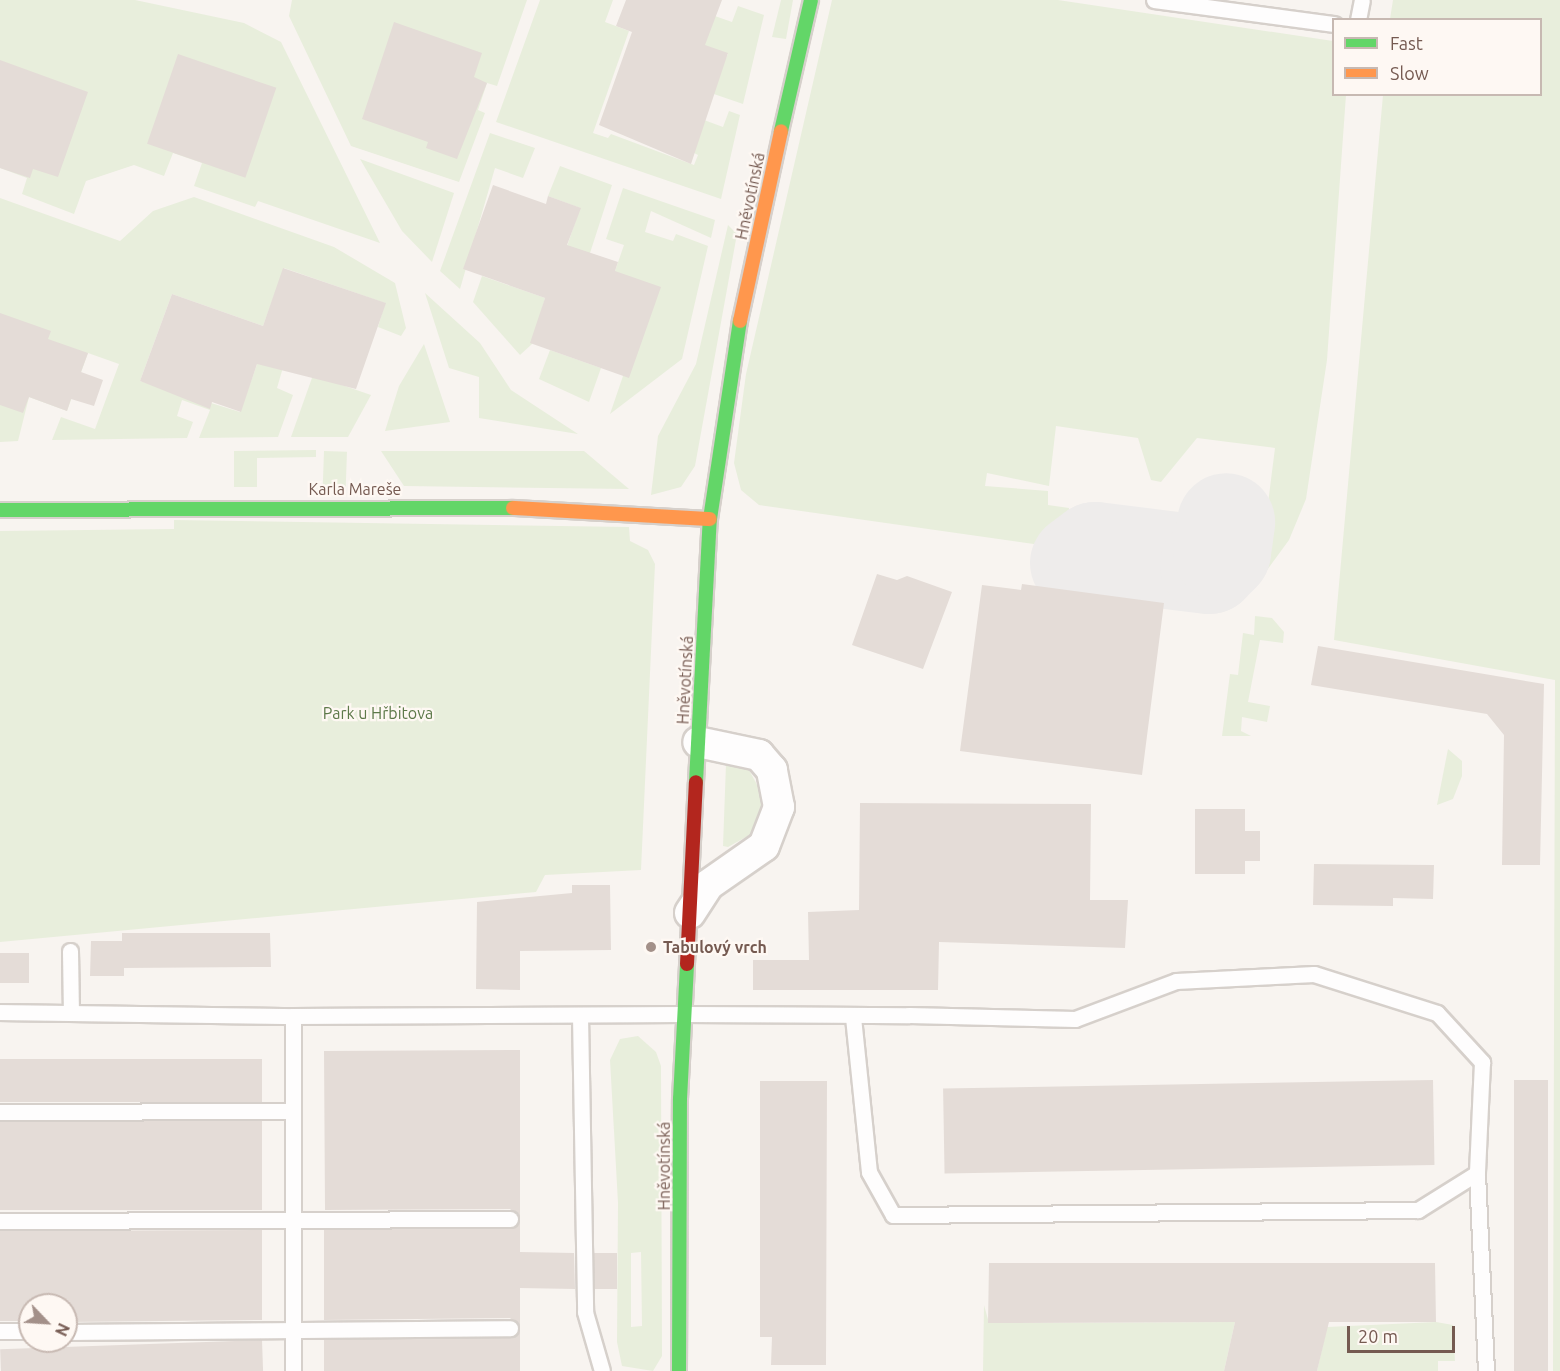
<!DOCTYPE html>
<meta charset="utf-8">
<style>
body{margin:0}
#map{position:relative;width:1560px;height:1371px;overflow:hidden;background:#f8f4f0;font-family:Ubuntu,sans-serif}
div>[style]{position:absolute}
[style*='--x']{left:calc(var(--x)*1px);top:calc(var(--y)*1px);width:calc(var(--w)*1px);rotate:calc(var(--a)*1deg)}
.green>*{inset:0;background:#e8eedc;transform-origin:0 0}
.taxiway>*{height:98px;margin:-49px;padding:0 49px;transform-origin:49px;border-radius:49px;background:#eeeceb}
.building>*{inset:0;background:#e4dcd7;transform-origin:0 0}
.roads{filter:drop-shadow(2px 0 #d6d0cb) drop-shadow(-2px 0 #d6d0cb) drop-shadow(0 2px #d6d0cb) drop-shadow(0 -2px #d6d0cb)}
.lane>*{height:15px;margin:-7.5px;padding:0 7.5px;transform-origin:7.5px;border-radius:7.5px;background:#fefdfd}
.street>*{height:30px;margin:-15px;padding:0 15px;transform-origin:15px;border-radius:15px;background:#fefdfd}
.fast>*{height:14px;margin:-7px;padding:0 7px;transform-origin:7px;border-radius:7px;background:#63d668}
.slow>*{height:14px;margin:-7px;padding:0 7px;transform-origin:7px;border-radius:7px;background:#ff974d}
.jam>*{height:14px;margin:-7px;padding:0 7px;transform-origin:7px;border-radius:7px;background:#b3261e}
.dots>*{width:16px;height:16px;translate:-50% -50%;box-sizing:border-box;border:3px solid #fef8f3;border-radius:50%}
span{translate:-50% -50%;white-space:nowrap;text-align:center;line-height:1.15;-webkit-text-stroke:4.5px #fef8f3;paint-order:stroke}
.street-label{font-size:16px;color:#755a51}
.park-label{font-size:16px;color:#5d7949}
.poi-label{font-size:16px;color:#755a51;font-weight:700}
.left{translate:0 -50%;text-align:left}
.legend{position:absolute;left:1332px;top:18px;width:210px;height:78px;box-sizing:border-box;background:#fef8f3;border:2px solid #c7b9b2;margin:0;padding:8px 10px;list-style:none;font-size:18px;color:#755a51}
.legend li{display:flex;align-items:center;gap:12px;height:30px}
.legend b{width:30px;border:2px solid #c7b9b2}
.north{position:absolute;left:18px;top:1293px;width:60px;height:60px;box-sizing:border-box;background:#fef8f3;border:2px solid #c7b9b2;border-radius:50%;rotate:115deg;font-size:16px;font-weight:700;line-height:24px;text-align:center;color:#755a51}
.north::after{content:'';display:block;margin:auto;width:21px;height:27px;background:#a39089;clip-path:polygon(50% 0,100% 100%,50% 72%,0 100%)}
.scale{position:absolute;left:1347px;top:1326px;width:108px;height:27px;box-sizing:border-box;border:3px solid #755a51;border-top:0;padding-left:8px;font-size:18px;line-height:21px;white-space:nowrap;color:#755a51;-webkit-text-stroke:4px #fef8f3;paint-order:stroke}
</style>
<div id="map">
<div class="green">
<div style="clip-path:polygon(0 0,135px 0,244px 23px,281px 42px,380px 243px,258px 201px,255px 207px,194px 186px,202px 163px,173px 153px,164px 176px,134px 165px,86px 181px,74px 214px,22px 194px,27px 178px,0 168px)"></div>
<div style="clip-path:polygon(292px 0,527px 0,497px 86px,487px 83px,478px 110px,485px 113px,459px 182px,351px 146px,289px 16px)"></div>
<div style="clip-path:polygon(540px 0,613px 0,605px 22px,629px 31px,593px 133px,608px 138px,611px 134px,694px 165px,698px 155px,692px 152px,704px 120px,723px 127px,729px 111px,740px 115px,721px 199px,496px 122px)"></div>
<div style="clip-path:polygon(781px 0,793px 0,786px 39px,772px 37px)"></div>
<div style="clip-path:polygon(832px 0,1058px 0,1333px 41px,1334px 94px,1346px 95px,1327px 360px,1306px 499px,1289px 540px,1262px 577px,1235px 574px,1241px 525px,1265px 527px,1275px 448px,1197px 438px,1161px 482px,1151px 480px,1138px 438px,1056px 426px,1049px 486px,987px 473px,985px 486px,1048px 491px,1048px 505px,1069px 508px,1067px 530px,1055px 547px,759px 505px,741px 490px,734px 463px,746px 374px)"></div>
<div style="clip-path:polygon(1393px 0,1560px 0,1560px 1371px,1553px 1371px,1555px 680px,1334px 640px,1383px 95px,1540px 94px,1540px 20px,1390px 19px)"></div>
<div style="clip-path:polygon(738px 6px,764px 15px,743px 104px,708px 92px,728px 54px,700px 50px,712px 15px,732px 22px)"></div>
<div style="clip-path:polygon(490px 133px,535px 148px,523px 178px,495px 168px,460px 289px,440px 271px)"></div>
<div style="clip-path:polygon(360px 159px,454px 193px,432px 262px,402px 231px)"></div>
<div style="clip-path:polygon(560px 166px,612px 185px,590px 253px,563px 258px,580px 208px,548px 196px)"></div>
<div style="clip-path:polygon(623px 188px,715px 220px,711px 238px,651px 211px,645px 232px,673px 241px,676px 234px,708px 246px,682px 359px,610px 414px,623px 376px,615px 271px,624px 245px,606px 239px)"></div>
<div style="clip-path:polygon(194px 197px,334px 247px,395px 283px,406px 328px,401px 336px,378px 327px,385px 303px,284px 268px,263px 326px,172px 294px,140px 381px,240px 412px,260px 356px,284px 364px,277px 388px,293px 395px,278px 437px,199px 438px,210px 410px,182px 400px,177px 416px,193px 422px,187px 438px,52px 440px,61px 417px,95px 429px,119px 364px,88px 353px,67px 411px,29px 397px,18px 441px,0 442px,0 198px,120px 241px,153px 211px)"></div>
<div style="clip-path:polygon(728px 225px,737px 234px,695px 466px,681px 487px,651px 495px,658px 436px,696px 364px)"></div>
<div style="clip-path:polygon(482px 276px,545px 298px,532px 344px,520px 355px,473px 302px)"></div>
<div style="clip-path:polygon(425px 293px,480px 343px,511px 390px,578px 434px,479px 418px,479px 377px,449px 368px)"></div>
<div style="clip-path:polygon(424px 344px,450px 422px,385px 431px,399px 386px)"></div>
<div style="clip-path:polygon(550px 350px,601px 368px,589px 402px,539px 379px)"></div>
<div style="clip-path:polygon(313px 375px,371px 395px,348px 437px,291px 437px)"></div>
<div style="clip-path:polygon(316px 450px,316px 457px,257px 458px,257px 487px,234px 487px,234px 451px)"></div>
<div style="left:324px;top:451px;width:23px;height:35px;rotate:2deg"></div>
<div style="clip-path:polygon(381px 451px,584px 451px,629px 489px,404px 486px)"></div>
<div style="clip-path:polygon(1102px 512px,1136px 516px,1137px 524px,1149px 527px,1152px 513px,1209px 520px,1206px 540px,1196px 548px,1108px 536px,1100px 526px)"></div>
<div style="clip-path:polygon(174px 520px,629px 527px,630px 541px,648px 550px,655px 564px,641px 870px,545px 875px,536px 892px,0 942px,0 531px,174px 529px)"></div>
<div style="clip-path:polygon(1255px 616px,1272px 618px,1284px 632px,1283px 643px,1260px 640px,1248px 702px,1270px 706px,1267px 722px,1242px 717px,1241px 731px,1251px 736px,1222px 736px,1230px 674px,1238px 675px,1243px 633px,1254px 635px)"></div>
<div style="clip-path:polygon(1448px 749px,1462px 761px,1462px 776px,1453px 799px,1437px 805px)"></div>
<div style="clip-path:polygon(726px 764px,749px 770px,766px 801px,755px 832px,728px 847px,723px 846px)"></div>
<div style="clip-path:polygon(evenodd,638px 1036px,656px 1052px,661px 1066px,662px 1356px,653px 1371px,622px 1366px,617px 1342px,618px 1203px,610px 1060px,620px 1039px,638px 1036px,641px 1252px,642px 1326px,631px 1327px,631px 1253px,641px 1252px)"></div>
<div style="clip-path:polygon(984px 1305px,989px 1323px,1235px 1322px,1224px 1371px,983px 1371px)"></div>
<div style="clip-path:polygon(1436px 1322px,1453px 1325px,1455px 1361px,1438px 1361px,1438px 1371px,1317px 1371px,1327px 1327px)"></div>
</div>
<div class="taxiway">
<div style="--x:1079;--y:563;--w:20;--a:-37"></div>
<div style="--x:1095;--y:551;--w:115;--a:7"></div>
<div style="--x:1209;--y:565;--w:18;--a:-45"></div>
<div style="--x:1222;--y:552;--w:30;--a:-82"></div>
</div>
<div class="building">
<div style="clip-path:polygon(626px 0,722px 0,705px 45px,728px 53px,691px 164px,599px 125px,632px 32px,616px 26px)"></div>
<div style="clip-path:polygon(394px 22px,482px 53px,474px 77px,487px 83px,457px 159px,426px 148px,428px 142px,362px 119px)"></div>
<div style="left:178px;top:54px;width:104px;height:95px;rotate:19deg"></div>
<div style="clip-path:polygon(0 60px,88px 92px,58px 177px,33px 169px,30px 178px,0 168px)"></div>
<div style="clip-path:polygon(493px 185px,546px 204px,548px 196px,581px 208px,567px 245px,618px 262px,615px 271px,661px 287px,629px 378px,530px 343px,545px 298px,463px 269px)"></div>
<div style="clip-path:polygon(283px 268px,386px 303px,356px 389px,257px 364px,241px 412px,212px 402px,210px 409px,140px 381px,172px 294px,263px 326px)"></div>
<div style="clip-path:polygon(0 313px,51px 331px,48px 339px,88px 353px,81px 372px,103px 380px,94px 406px,71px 399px,67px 411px,29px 397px,23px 413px,0 405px)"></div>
<div style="clip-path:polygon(877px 574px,897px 580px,907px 576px,952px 592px,923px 669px,852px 645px)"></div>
<div style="clip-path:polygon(1022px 584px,1164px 603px,1142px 775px,960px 751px,982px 585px,1021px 590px)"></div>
<div style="clip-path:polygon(1318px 646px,1544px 684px,1540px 865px,1502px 865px,1504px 735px,1487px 714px,1311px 685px)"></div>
<div style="clip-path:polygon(860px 803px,1091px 804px,1090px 900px,1128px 900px,1125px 948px,939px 942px,938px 990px,753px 990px,753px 960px,809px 960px,808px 912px,859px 910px)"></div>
<div style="clip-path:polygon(1195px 809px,1245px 809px,1245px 831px,1260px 831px,1260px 861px,1245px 861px,1245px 874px,1195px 874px)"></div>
<div style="clip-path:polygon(1314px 864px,1434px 865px,1433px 899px,1393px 898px,1393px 906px,1313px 905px)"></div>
<div style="clip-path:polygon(572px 885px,610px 885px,611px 950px,520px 951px,520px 990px,476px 989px,477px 902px,572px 893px)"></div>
<div style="clip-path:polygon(122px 933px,270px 933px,271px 967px,124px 968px,124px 976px,90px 976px,91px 941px,122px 941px)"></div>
<div style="left:0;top:953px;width:29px;height:30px"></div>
<div style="clip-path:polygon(520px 1050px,520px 1218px,510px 1209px,325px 1210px,324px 1051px)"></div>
<div style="left:0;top:1059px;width:262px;height:43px"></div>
<div style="left:1433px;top:1080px;width:85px;height:490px;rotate:89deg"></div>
<div style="left:1514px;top:1080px;width:34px;height:291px"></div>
<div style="clip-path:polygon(760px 1081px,827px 1081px,826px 1365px,771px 1365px,772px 1337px,760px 1337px)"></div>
<div style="left:262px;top:1121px;width:89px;height:262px;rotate:90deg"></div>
<div style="clip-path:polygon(520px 1220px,520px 1252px,574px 1253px,575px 1289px,520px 1288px,520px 1327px,510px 1318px,324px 1320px,324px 1229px,510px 1229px)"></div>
<div style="clip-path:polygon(262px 1230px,262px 1320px,66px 1322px,66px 1305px,30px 1305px,30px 1321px,0 1321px,0 1231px)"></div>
<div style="left:594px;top:1253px;width:23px;height:36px"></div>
<div style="clip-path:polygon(989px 1263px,1435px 1263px,1436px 1322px,1329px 1322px,1317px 1371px,1224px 1371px,1235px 1322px,988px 1323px)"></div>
<div style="clip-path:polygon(520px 1329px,520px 1371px,324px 1371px,324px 1339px,510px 1338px)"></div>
<div style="left:262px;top:1340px;width:31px;height:262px;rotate:88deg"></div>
</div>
<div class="roads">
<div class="lane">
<div style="--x:1154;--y:0;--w:182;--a:7.6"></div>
<div style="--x:1358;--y:20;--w:20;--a:-79"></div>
<div style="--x:70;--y:951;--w:62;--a:89.1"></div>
<div style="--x:0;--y:1012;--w:293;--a:0.8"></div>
<div style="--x:580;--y:1015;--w:297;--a:89"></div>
<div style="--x:585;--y:1312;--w:61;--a:73.9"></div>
<div style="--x:0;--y:1112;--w:292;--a:-0.2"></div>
<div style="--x:1477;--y:1173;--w:198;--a:87.4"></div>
<div style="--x:0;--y:1221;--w:510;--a:-0.22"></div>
<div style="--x:0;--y:1331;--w:30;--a:0"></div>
<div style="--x:66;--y:1332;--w:444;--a:-0.5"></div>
<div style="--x:293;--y:1371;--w:355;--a:-90"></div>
<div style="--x:293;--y:1016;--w:391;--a:-0.3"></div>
<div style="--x:684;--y:1014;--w:225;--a:0.3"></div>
<div style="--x:909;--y:1015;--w:166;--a:1.4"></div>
<div style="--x:1075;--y:1019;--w:108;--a:-20.6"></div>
<div style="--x:1176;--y:981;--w:138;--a:-2.9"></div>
<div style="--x:1314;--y:974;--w:129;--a:17.6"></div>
<div style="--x:1437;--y:1013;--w:67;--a:47.4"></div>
<div style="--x:1482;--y:1062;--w:111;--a:92.6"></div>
<div style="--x:1477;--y:1173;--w:70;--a:147.9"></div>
<div style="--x:1418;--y:1210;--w:525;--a:179.45"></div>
<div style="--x:893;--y:1215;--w:49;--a:-119.2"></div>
<div style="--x:869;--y:1172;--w:157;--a:-95.9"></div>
</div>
<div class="street">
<div style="--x:690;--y:913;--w:33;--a:-57"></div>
<div style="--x:708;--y:885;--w:68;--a:-34.9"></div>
<div style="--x:764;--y:846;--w:42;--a:-69"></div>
<div style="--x:779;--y:807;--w:38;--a:-101"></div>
<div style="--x:772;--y:770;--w:20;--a:-131"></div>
<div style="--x:759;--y:755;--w:62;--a:-168"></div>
</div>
<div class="fast">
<div style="--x:781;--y:131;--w:134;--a:-77.1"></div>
<div style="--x:0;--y:510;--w:513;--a:-0.22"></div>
<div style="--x:696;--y:782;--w:263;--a:-87"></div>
<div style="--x:710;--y:519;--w:200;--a:-81.4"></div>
<div style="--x:679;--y:1371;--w:272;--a:-89.8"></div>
<div style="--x:680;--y:1099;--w:135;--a:-87"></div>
</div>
<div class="slow">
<div style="--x:740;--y:321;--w:194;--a:-77.8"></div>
<div style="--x:513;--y:508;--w:197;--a:3.2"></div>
</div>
<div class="jam">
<div style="--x:687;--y:964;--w:182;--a:-87.2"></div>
</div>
</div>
<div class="dots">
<div style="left:651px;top:947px;background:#a39089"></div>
</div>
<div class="street-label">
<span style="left:750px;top:196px;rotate:-78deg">Hněvotínská</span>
<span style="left:355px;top:489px">Karla Mareše</span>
<span style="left:685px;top:680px;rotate:-87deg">Hněvotínská</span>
<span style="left:664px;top:1166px;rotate:-90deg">Hněvotínská</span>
</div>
<div class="park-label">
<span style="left:378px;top:713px">Park u Hřbitova</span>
</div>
<div class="poi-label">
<span class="left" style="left:663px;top:947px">Tabulový vrch</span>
</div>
<ul class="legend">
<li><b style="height:8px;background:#63d668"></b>Fast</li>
<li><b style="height:8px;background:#ff974d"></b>Slow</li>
</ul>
<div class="north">N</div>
<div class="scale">20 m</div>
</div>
